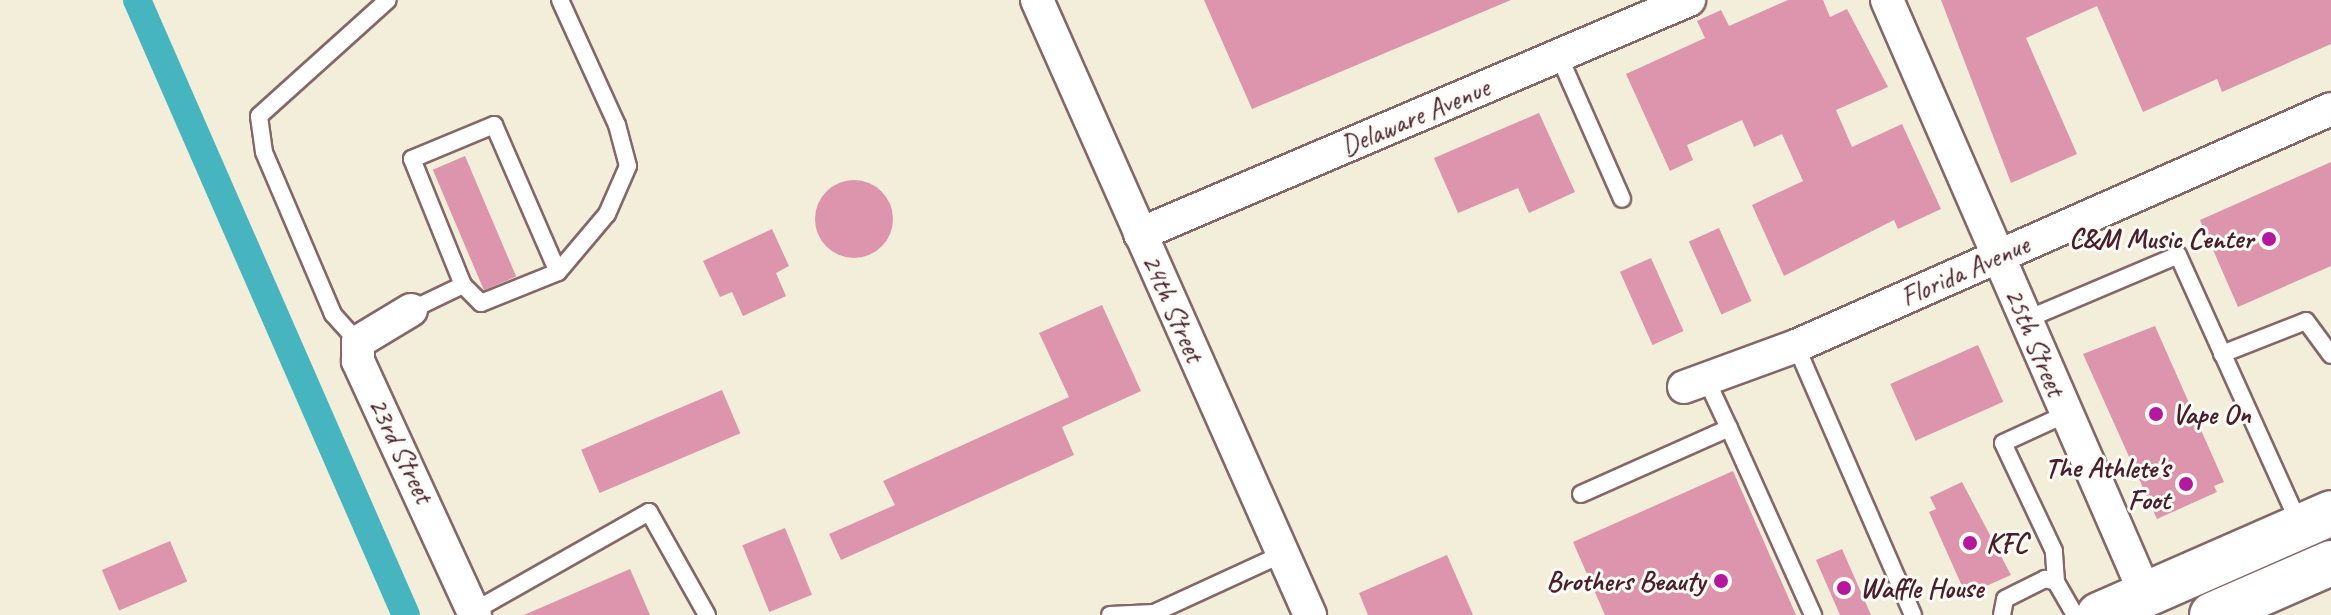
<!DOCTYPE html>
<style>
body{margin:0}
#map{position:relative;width:2331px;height:615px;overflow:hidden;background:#f2eeda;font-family:Caveat,sans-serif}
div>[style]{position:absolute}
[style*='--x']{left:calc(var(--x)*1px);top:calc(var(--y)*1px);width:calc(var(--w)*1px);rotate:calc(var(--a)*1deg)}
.canal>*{height:28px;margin:-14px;padding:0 14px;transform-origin:14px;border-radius:14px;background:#46b5c0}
.building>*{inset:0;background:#dd95ad;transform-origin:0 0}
.round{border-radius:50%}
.roads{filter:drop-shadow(2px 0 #856768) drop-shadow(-2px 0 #856768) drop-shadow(0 2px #856768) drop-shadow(0 -2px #856768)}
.service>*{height:16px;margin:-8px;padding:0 8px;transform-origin:8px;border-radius:8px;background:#fff}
.minor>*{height:32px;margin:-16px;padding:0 16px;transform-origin:16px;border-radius:16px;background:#fff}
.secondary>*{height:44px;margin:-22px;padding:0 22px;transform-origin:22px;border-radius:22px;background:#fff}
.dots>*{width:22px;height:22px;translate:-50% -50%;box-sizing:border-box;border:4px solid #fdfcf7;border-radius:50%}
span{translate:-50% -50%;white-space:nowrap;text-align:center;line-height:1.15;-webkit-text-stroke:6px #fdfcf7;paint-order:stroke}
.street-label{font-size:28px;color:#4a1f2b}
.poi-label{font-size:28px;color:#4a1f2b;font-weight:700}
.right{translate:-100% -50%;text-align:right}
.left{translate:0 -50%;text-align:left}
</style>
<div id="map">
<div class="canal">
<div style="--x:137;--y:0;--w:671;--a:66.38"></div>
</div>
<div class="building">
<div style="clip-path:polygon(1204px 0,1511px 0,1252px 109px)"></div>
<div style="clip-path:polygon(1788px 0,1823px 0,1830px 17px,1847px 9px,1888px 87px,1836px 110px,1852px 147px,1902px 124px,1941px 209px,1898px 229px,1894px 220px,1784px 276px,1752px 205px,1803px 181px,1782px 134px,1754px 147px,1742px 120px,1687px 145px,1693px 160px,1670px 171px,1626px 74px,1705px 38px,1697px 21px,1721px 10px,1729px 26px)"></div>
<div style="clip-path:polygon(1941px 0,2331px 0,2331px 44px,2222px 92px,2217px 79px,2143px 112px,2097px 6px,2026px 38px,2077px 154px,2011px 183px)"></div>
<div style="clip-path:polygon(1539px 113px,1575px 192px,1529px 213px,1518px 188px,1458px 213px,1434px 158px)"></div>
<div style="left:465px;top:156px;width:131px;height:35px;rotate:67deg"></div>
<div style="clip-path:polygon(2331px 162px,2331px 266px,2238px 307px,2200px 220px)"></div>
<div class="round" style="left:815px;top:180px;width:78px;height:78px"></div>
<div style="left:1719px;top:228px;width:80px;height:33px;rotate:66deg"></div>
<div style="clip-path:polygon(772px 229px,789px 266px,776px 273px,786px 296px,743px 316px,732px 292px,720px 297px,703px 261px)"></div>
<div style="left:1651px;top:258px;width:80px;height:34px;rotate:66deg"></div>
<div style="clip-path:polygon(1102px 305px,1141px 391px,1062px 427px,1074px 455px,841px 560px,829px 534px,895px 505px,883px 481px,1069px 397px,1039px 333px)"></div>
<div style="clip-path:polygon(2155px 326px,2224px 482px,2214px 486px,2217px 492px,2157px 519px,2083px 354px)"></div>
<div style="left:1978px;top:345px;width:62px;height:96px;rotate:66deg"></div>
<div style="left:722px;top:390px;width:47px;height:153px;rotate:67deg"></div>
<div style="clip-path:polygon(1733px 471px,1796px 615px,1605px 615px,1573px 542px)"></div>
<div style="clip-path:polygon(1962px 482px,2011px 575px,1966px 595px,1929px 512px,1936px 509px,1930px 497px)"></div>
<div style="left:785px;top:528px;width:72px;height:46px;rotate:68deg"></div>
<div style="left:170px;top:541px;width:44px;height:74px;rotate:67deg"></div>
<div style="clip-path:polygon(1842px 549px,1871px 615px,1840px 615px,1816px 560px)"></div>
<div style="clip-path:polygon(1447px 555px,1473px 615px,1368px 615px,1359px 593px)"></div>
<div style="clip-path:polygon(630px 569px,650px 615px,524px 615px)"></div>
</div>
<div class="roads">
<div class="service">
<div style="--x:1559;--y:56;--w:156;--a:66.2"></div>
<div style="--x:558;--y:272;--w:76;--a:-49.8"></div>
<div style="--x:607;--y:214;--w:52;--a:-66.4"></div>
<div style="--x:628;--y:166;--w:42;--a:-105"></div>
<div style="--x:617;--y:125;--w:137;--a:-114.5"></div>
<div style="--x:411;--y:310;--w:58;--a:-25.7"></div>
<div style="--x:463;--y:285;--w:136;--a:-112"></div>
<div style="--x:412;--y:159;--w:89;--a:-22.5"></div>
<div style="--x:494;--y:125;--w:160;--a:66.5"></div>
<div style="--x:558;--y:272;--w:83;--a:158.1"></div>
<div style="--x:481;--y:303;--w:25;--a:-135"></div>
<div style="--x:2025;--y:320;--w:166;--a:-23"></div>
<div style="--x:2178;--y:255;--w:296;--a:65.7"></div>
<div style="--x:358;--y:342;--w:38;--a:-132"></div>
<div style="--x:333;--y:314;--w:176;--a:-113.1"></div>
<div style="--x:264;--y:152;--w:36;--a:-98"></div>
<div style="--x:259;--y:116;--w:173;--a:-42"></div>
<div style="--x:1796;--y:346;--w:293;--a:66.5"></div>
<div style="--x:2222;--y:354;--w:90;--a:-21.4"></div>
<div style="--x:2306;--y:321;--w:42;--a:53.7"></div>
<div style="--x:1706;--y:379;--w:54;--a:64.9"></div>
<div style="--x:1581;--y:494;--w:162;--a:-24"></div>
<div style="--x:1729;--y:428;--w:205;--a:65.8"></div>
<div style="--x:2056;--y:582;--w:31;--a:-94"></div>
<div style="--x:2054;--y:551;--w:119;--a:-115.3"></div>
<div style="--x:2003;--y:443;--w:69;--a:-24.7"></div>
<div style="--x:474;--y:611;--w:201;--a:-29.5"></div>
<div style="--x:649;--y:512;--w:118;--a:60.6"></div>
<div style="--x:1110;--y:615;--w:44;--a:-2.6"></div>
<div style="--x:1154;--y:613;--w:141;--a:-24.7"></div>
<div style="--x:2002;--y:615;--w:16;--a:-79"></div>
<div style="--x:2005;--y:599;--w:45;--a:-26.6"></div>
<div style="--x:2045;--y:579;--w:11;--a:15"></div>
<div style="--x:2056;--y:582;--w:38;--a:60"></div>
</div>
<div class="minor">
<div style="--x:1037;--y:0;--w:673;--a:66.06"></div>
<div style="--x:1887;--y:0;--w:649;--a:66.48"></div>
<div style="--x:1140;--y:234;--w:597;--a:-23.09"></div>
<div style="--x:411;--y:310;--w:62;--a:148.9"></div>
<div style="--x:358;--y:342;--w:19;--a:90"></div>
<div style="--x:358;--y:361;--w:280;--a:65.3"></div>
<div style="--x:1684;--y:387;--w:119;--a:-20.1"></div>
<div style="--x:1796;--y:346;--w:585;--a:-23.89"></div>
</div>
<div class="secondary">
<div style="--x:2099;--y:615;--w:253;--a:-23.7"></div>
<div style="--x:2212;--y:615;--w:130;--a:-23.6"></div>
</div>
</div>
<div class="dots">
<div style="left:2269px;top:239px;background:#b5179e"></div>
<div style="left:2156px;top:414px;background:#b5179e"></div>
<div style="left:2186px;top:484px;background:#b5179e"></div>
<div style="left:1970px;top:543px;background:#b5179e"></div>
<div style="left:1721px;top:581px;background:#b5179e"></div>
<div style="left:1844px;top:588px;background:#b5179e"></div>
</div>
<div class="street-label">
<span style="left:1415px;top:117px;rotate:-23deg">Delaware Avenue</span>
<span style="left:1965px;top:271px;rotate:-24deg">Florida Avenue</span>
<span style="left:1173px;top:308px;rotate:66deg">24th Street</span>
<span style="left:2035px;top:342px;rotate:67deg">25th Street</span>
<span style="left:401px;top:450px;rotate:64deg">23rd Street</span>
</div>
<div class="poi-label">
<span class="right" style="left:2253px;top:239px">C&amp;M Music Center</span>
<span class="left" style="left:2172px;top:414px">Vape On</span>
<span class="right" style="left:2170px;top:484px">The Athlete's<br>Foot</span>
<span class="left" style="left:1986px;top:543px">KFC</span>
<span class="right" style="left:1705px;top:581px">Brothers Beauty</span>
<span class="left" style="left:1860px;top:588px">Waffle House</span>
</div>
</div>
